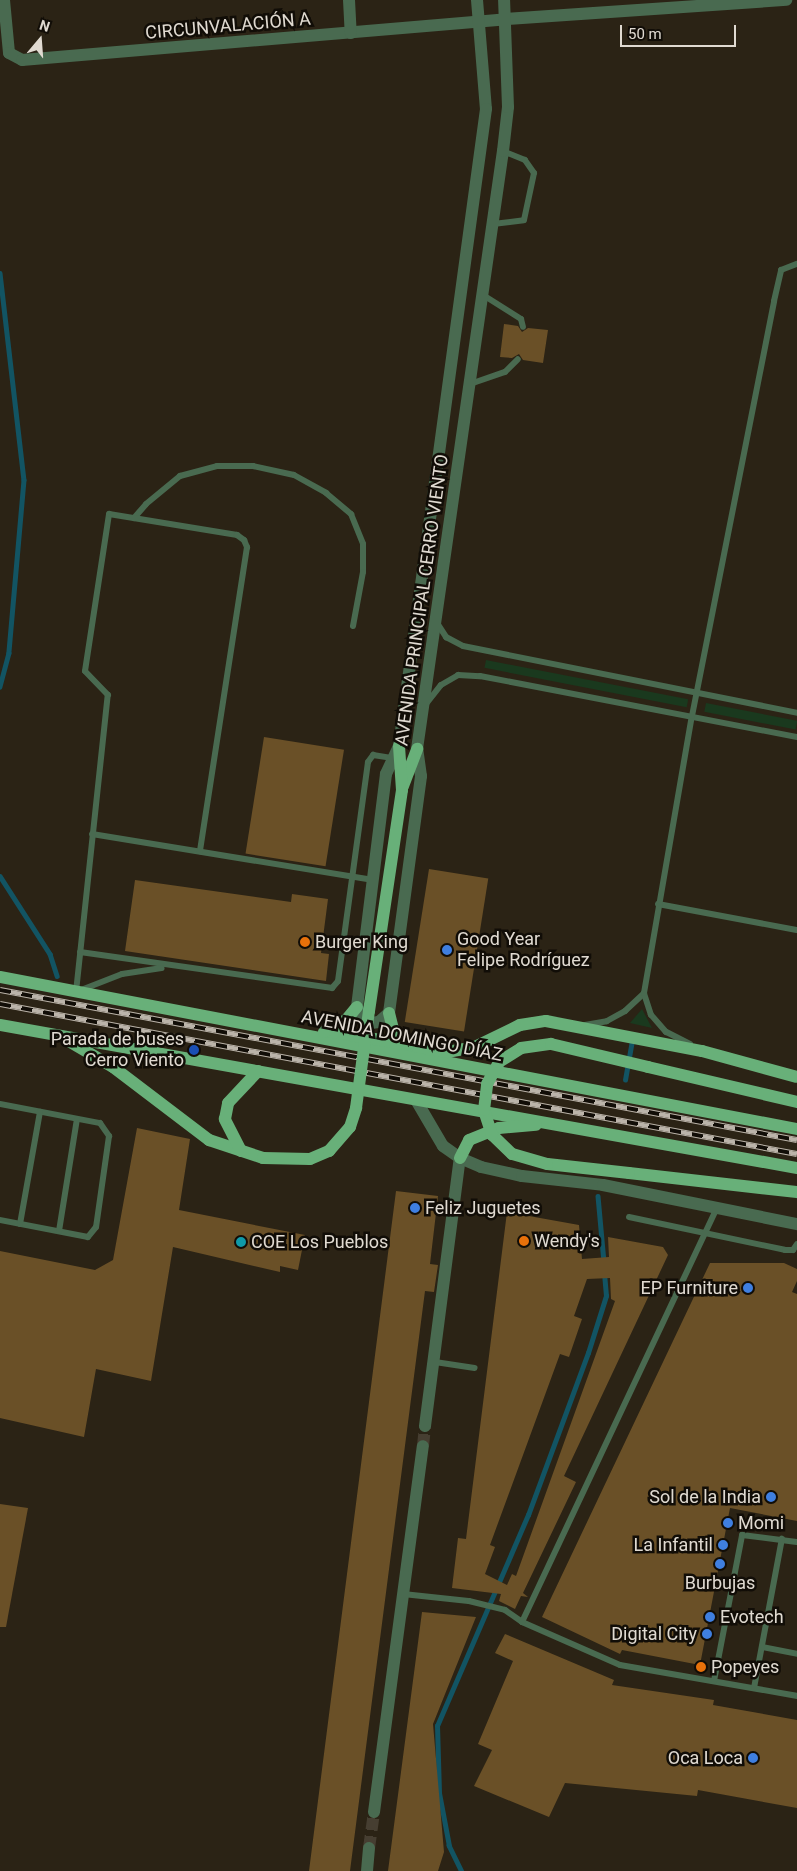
<!DOCTYPE html>
<meta charset="utf-8">
<style>
body{margin:0}
#map{position:relative;width:797px;height:1871px;overflow:hidden;background:#2b2315;font-family:Roboto,sans-serif}
div>[style]{position:absolute}
[style*='--x']{left:calc(var(--x)*1px);top:calc(var(--y)*1px);width:calc(var(--w)*1px);rotate:calc(var(--a)*1deg)}
.green>*{inset:0;background:#1a391e;transform-origin:0 0}
.stream>*{height:4.5px;margin:-2.25px;padding:0 2.25px;transform-origin:2.25px;border-radius:2.25px;background:#125463}
.building>*{inset:0;background:#6a5027;transform-origin:0 0}
.minor-tunnel>*{height:12px;margin-top:-6px;transform-origin:0;background:repeating-linear-gradient(90deg,#463e31 0 12px,transparent 0 18px)}
.service>*{height:6px;margin:-3px;padding:0 3px;transform-origin:3px;border-radius:3px;background:#496a50}
.minor>*{height:12px;margin:-6px;padding:0 6px;transform-origin:6px;border-radius:6px;background:#496a50}
.tertiary>*{height:12px;margin:-6px;padding:0 6px;transform-origin:6px;border-radius:6px;background:#496a50}
.primary>*{height:12px;margin:-6px;padding:0 6px;transform-origin:6px;border-radius:6px;background:#68b079}
.rail>*{height:5.5px;margin-top:-2.75px;transform-origin:0;background:repeating-linear-gradient(90deg,#110d07 0 11px,#bbb4aa 0 22px);box-sizing:border-box;border-block:1px solid #bbb4aa}
.primary-bridge>*{height:12px;margin:-6px;padding:0 6px;transform-origin:6px;border-radius:6px;background:#68b079}
.dots>*{width:14px;height:14px;translate:-50% -50%;box-sizing:border-box;border:2px solid #110d07;border-radius:50%}
span{translate:-50% -50%;white-space:nowrap;text-align:center;line-height:1.15;-webkit-text-stroke:5px #110d07;paint-order:stroke}
.street-label{font-size:18px;color:#e0dad1}
.poi-label{font-size:18px;color:#e0dad1}
.left{translate:0 -50%;text-align:left}
.right{translate:-100% -50%;text-align:right}
.north{position:absolute;left:15px;top:15px;width:50px;height:50px;-webkit-text-stroke:4px #110d07;paint-order:stroke;rotate:18deg;font-size:14px;font-weight:700;line-height:20px;text-align:center;color:#e0dad1}
.north::after{content:'';display:block;margin:auto;width:18px;height:22px;background:#e0dad1;clip-path:polygon(50% 0,100% 100%,50% 72%,0 100%)}
.scale{position:absolute;left:620px;top:25px;width:116px;height:22px;box-sizing:border-box;border:2px solid #e0dad1;border-top:0;padding-left:6px;font-size:15px;line-height:18px;white-space:nowrap;color:#e0dad1;-webkit-text-stroke:4px #110d07;paint-order:stroke}
</style>
<div id="map">
<div class="green">
<div style="left:486px;top:660px;width:206px;height:8px;rotate:11deg"></div>
<div style="left:706px;top:703px;width:93px;height:9px;rotate:11deg"></div>
<div style="clip-path:polygon(642px 1009px,652px 1028px,630px 1023px)"></div>
</div>
<div class="stream">
<div style="--x:0;--y:273;--w:208;--a:83.4"></div>
<div style="--x:24;--y:480;--w:174;--a:95"></div>
<div style="--x:9;--y:653;--w:35;--a:105"></div>
<div style="--x:0;--y:876;--w:93;--a:57.3"></div>
<div style="--x:50;--y:954;--w:23;--a:72"></div>
<div style="--x:625;--y:1080;--w:40;--a:-80"></div>
<div style="--x:598;--y:1196;--w:66;--a:84.8"></div>
<div style="--x:461;--y:1871;--w:28;--a:-116"></div>
<div style="--x:449;--y:1846;--w:54;--a:-100.7"></div>
<div style="--x:439;--y:1793;--w:67;--a:-91.7"></div>
<div style="--x:437;--y:1726;--w:230;--a:-66.7"></div>
<div style="--x:528;--y:1515;--w:173;--a:-69.7"></div>
<div style="--x:588;--y:1353;--w:60;--a:-72.5"></div>
<div style="--x:606;--y:1296;--w:24;--a:-95"></div>
</div>
<div class="building">
<div style="clip-path:polygon(504px 324px,518px 326px,522px 332px,528px 328px,548px 330px,543px 363px,523px 360px,519px 354px,512px 358px,500px 357px)"></div>
<div style="left:264px;top:737px;width:81px;height:118px;rotate:9deg"></div>
<div style="left:429px;top:869px;width:60px;height:155px;rotate:9deg"></div>
<div style="clip-path:polygon(135px 880px,291px 902px,292px 894px,328px 899px,321px 953px,329px 954px,326px 981px,125px 951px)"></div>
<div style="clip-path:polygon(137px 1128px,190px 1139px,179px 1210px,305px 1235px,298px 1270px,280px 1266px,280px 1272px,173px 1247px,151px 1381px,96px 1369px,84px 1437px,0 1418px,0 1251px,95px 1270px,113px 1260px)"></div>
<div style="clip-path:polygon(396px 1191px,438px 1196px,430px 1264px,438px 1265px,434px 1292px,425px 1291px,350px 1871px,309px 1871px)"></div>
<div style="clip-path:polygon(evenodd,507px 1212px,579px 1225px,582px 1259px,609px 1257px,608px 1237px,663px 1247px,668px 1255px,564px 1476px,576px 1482px,523px 1593px,528px 1597px,521px 1596px,515px 1609px,499px 1601px,501px 1594px,452px 1588px,458px 1538px,466px 1539px,507px 1212px,610px 1278px,611px 1299px,615px 1301px,516px 1576px,512px 1574px,507px 1585px,485px 1574px,495px 1547px,490px 1545px,560px 1354px,569px 1357px,582px 1319px,574px 1316px,587px 1279px,610px 1278px)"></div>
<div style="clip-path:polygon(710px 1263px,784px 1263px,797px 1269px,797px 1281px,792px 1292px,797px 1294px,797px 1521px,730px 1508px,700px 1665px,622px 1650px,620px 1654px,542px 1617px)"></div>
<div style="clip-path:polygon(0 1504px,28px 1508px,6px 1627px,0 1627px)"></div>
<div style="clip-path:polygon(422px 1612px,476px 1617px,433px 1724px,444px 1852px,438px 1871px,388px 1871px)"></div>
<div style="clip-path:polygon(505px 1634px,614px 1680px,612px 1685px,714px 1700px,713px 1705px,797px 1720px,797px 1808px,698px 1790px,697px 1796px,565px 1783px,549px 1817px,474px 1786px,492px 1750px,478px 1744px,513px 1661px,495px 1653px)"></div>
</div>
<div class="minor-tunnel">
<div style="--x:423;--y:1446;--w:20;--a:-84"></div>
<div style="--x:369;--y:1848;--w:36;--a:-82"></div>
</div>
<div class="service">
<div style="--x:493;--y:224;--w:31;--a:-7"></div>
<div style="--x:524;--y:220;--w:48;--a:-78"></div>
<div style="--x:534;--y:173;--w:16;--a:-125"></div>
<div style="--x:525;--y:160;--w:24;--a:-158"></div>
<div style="--x:483;--y:295;--w:45;--a:32.3"></div>
<div style="--x:521;--y:319;--w:8;--a:76"></div>
<div style="--x:470;--y:384;--w:37;--a:-19"></div>
<div style="--x:505;--y:372;--w:18;--a:-45"></div>
<div style="--x:134;--y:518;--w:18;--a:-49"></div>
<div style="--x:146;--y:504;--w:44;--a:-39.5"></div>
<div style="--x:180;--y:476;--w:38;--a:-15"></div>
<div style="--x:217;--y:466;--w:36;--a:0"></div>
<div style="--x:253;--y:466;--w:42;--a:12.4"></div>
<div style="--x:294;--y:475;--w:37;--a:29"></div>
<div style="--x:326;--y:493;--w:33;--a:40"></div>
<div style="--x:351;--y:514;--w:32;--a:68"></div>
<div style="--x:363;--y:544;--w:28;--a:90"></div>
<div style="--x:363;--y:572;--w:55;--a:100.5"></div>
<div style="--x:437;--y:623;--w:17;--a:57"></div>
<div style="--x:446;--y:637;--w:19;--a:28"></div>
<div style="--x:463;--y:646;--w:341;--a:11.3"></div>
<div style="--x:426;--y:704;--w:24;--a:-52"></div>
<div style="--x:441;--y:685;--w:20;--a:-30"></div>
<div style="--x:458;--y:675;--w:22;--a:3"></div>
<div style="--x:480;--y:676;--w:323;--a:10.9"></div>
<div style="--x:92;--y:834;--w:285;--a:9.3"></div>
<div style="--x:658;--y:904;--w:141;--a:10.6"></div>
<div style="--x:80;--y:952;--w:255;--a:8.1"></div>
<div style="--x:332;--y:988;--w:9;--a:-49"></div>
<div style="--x:338;--y:981;--w:221;--a:-82.2"></div>
<div style="--x:368;--y:762;--w:9;--a:-54"></div>
<div style="--x:373;--y:755;--w:20;--a:9"></div>
<div style="--x:81;--y:990;--w:44;--a:-21.3"></div>
<div style="--x:122;--y:974;--w:40;--a:-8.5"></div>
<div style="--x:76;--y:992;--w:299;--a:-83.9"></div>
<div style="--x:108;--y:695;--w:33;--a:-134"></div>
<div style="--x:85;--y:671;--w:159;--a:-81.3"></div>
<div style="--x:109;--y:514;--w:130;--a:9.3"></div>
<div style="--x:237;--y:535;--w:9;--a:36"></div>
<div style="--x:244;--y:540;--w:8;--a:67"></div>
<div style="--x:247;--y:547;--w:308;--a:98.8"></div>
<div style="--x:585;--y:1025;--w:22;--a:-10"></div>
<div style="--x:607;--y:1021;--w:21;--a:-29"></div>
<div style="--x:625;--y:1011;--w:26;--a:-43"></div>
<div style="--x:690;--y:1044;--w:27;--a:-153"></div>
<div style="--x:666;--y:1032;--w:23;--a:-131"></div>
<div style="--x:651;--y:1015;--w:23;--a:-108"></div>
<div style="--x:644;--y:993;--w:281;--a:-80.2"></div>
<div style="--x:692;--y:716;--w:423;--a:-78.8"></div>
<div style="--x:774;--y:301;--w:32;--a:-77"></div>
<div style="--x:781;--y:270;--w:17;--a:-21"></div>
<div style="--x:0;--y:1104;--w:102;--a:10.8"></div>
<div style="--x:100;--y:1123;--w:16;--a:55"></div>
<div style="--x:109;--y:1136;--w:92;--a:98.1"></div>
<div style="--x:96;--y:1227;--w:13;--a:129"></div>
<div style="--x:88;--y:1237;--w:90;--a:-169.1"></div>
<div style="--x:629;--y:1217;--w:159;--a:11.9"></div>
<div style="--x:785;--y:1250;--w:8;--a:0"></div>
<div style="--x:793;--y:1250;--w:7;--a:-56"></div>
<div style="--x:20;--y:1224;--w:114;--a:-79.9"></div>
<div style="--x:59;--y:1231;--w:113;--a:-80.9"></div>
<div style="--x:435;--y:1362;--w:40;--a:8.5"></div>
<div style="--x:403;--y:1594;--w:66;--a:6.1"></div>
<div style="--x:469;--y:1601;--w:37;--a:14"></div>
<div style="--x:505;--y:1610;--w:21;--a:35"></div>
<div style="--x:522;--y:1622;--w:107;--a:23.7"></div>
<div style="--x:620;--y:1665;--w:180;--a:9.9"></div>
<div style="--x:522;--y:1622;--w:459;--a:-64.8"></div>
<div style="--x:762;--y:1647;--w:36;--a:11"></div>
<div style="--x:714;--y:1681;--w:149;--a:-79.1"></div>
<div style="--x:742;--y:1535;--w:55;--a:7.3"></div>
<div style="--x:754;--y:1688;--w:152;--a:-79.4"></div>
</div>
<div class="minor">
<div style="--x:4;--y:0;--w:53;--a:84.6"></div>
<div style="--x:9;--y:53;--w:15;--a:28"></div>
<div style="--x:22;--y:60;--w:486;--a:-4.8"></div>
<div style="--x:506;--y:19;--w:281;--a:-3.9"></div>
<div style="--x:349;--y:0;--w:33;--a:87"></div>
<div style="--x:425;--y:1426;--w:270;--a:-82.6"></div>
<div style="--x:374;--y:1812;--w:369;--a:-82.4"></div>
<div style="--x:367;--y:1871;--w:23;--a:-85"></div>
</div>
<div class="tertiary">
<div style="--x:477;--y:0;--w:109;--a:85.3"></div>
<div style="--x:486;--y:109;--w:643;--a:97.78"></div>
<div style="--x:399;--y:746;--w:31;--a:115"></div>
<div style="--x:386;--y:774;--w:235;--a:97.1"></div>
<div style="--x:357;--y:1007;--w:13;--a:63"></div>
<div style="--x:363;--y:1019;--w:9;--a:27"></div>
<div style="--x:371;--y:1023;--w:8;--a:-7"></div>
<div style="--x:379;--y:1022;--w:13;--a:-42"></div>
<div style="--x:389;--y:1013;--w:239;--a:-82.3"></div>
<div style="--x:421;--y:776;--w:27;--a:-98"></div>
<div style="--x:417;--y:749;--w:604;--a:-81.82"></div>
<div style="--x:503;--y:151;--w:44;--a:-83.5"></div>
<div style="--x:508;--y:107;--w:107;--a:-92.1"></div>
<div style="--x:416;--y:1100;--w:53;--a:59.6"></div>
<div style="--x:443;--y:1146;--w:21;--a:35"></div>
<div style="--x:460;--y:1158;--w:23;--a:23"></div>
<div style="--x:481;--y:1167;--w:42;--a:12.4"></div>
<div style="--x:522;--y:1176;--w:81;--a:6.3"></div>
<div style="--x:603;--y:1185;--w:198;--a:11.4"></div>
</div>
<div class="primary">
<div style="--x:403;--y:786;--w:40;--a:-69"></div>
<div style="--x:0;--y:977;--w:811;--a:10.8"></div>
<div style="--x:369;--y:1011;--w:223;--a:-81.5"></div>
<div style="--x:402;--y:790;--w:44;--a:-93.9"></div>
<div style="--x:389;--y:1013;--w:16;--a:76"></div>
<div style="--x:393;--y:1029;--w:23;--a:43"></div>
<div style="--x:410;--y:1045;--w:38;--a:11"></div>
<div style="--x:447;--y:1052;--w:28;--a:-10"></div>
<div style="--x:475;--y:1047;--w:50;--a:-26.1"></div>
<div style="--x:520;--y:1025;--w:26;--a:-9"></div>
<div style="--x:546;--y:1021;--w:159;--a:10.9"></div>
<div style="--x:702;--y:1051;--w:98;--a:15.3"></div>
<div style="--x:0;--y:1025;--w:810;--a:10.17"></div>
<div style="--x:327;--y:1031;--w:84;--a:9.6"></div>
<div style="--x:324;--y:1032;--w:25;--a:-29"></div>
<div style="--x:346;--y:1020;--w:17;--a:-50"></div>
<div style="--x:67;--y:1040;--w:53;--a:30.4"></div>
<div style="--x:113;--y:1067;--w:121;--a:37.2"></div>
<div style="--x:209;--y:1140;--w:57;--a:18.4"></div>
<div style="--x:263;--y:1158;--w:47;--a:1.2"></div>
<div style="--x:310;--y:1159;--w:21;--a:-23"></div>
<div style="--x:329;--y:1151;--w:32;--a:-49"></div>
<div style="--x:350;--y:1127;--w:20;--a:-72"></div>
<div style="--x:648;--y:1067;--w:153;--a:13.2"></div>
<div style="--x:241;--y:1151;--w:36;--a:-117"></div>
<div style="--x:225;--y:1119;--w:16;--a:-79"></div>
<div style="--x:228;--y:1103;--w:44;--a:-46.8"></div>
<div style="--x:460;--y:1158;--w:20;--a:-63"></div>
<div style="--x:469;--y:1140;--w:32;--a:-22"></div>
<div style="--x:499;--y:1128;--w:37;--a:-5"></div>
<div style="--x:629;--y:1173;--w:169;--a:6.5"></div>
</div>
<div class="rail">
<div style="--x:0;--y:990;--w:811;--a:10.66"></div>
<div style="--x:0;--y:1004;--w:811;--a:10.66"></div>
</div>
<div class="primary-bridge">
<div style="--x:356;--y:1108;--w:98;--a:-82.4"></div>
<div style="--x:629;--y:1173;--w:82;--a:-173.7"></div>
<div style="--x:547;--y:1164;--w:36;--a:-164"></div>
<div style="--x:512;--y:1154;--w:28;--a:-136"></div>
<div style="--x:492;--y:1135;--w:26;--a:-108"></div>
<div style="--x:484;--y:1110;--w:26;--a:-83"></div>
<div style="--x:487;--y:1084;--w:25;--a:-61"></div>
<div style="--x:499;--y:1062;--w:26;--a:-32"></div>
<div style="--x:521;--y:1048;--w:30;--a:-8"></div>
<div style="--x:551;--y:1044;--w:100;--a:13.3"></div>
</div>
<div class="dots">
<div style="left:305px;top:942px;background:#e8710a"></div>
<div style="left:447px;top:950px;background:#3f7fe0"></div>
<div style="left:194px;top:1050px;background:#1a4fb4"></div>
<div style="left:415px;top:1208px;background:#3f7fe0"></div>
<div style="left:524px;top:1241px;background:#e8710a"></div>
<div style="left:241px;top:1242px;background:#0f9aa8"></div>
<div style="left:748px;top:1288px;background:#3f7fe0"></div>
<div style="left:771px;top:1497px;background:#3f7fe0"></div>
<div style="left:728px;top:1523px;background:#3f7fe0"></div>
<div style="left:723px;top:1545px;background:#3f7fe0"></div>
<div style="left:720px;top:1564px;background:#3f7fe0"></div>
<div style="left:710px;top:1617px;background:#3f7fe0"></div>
<div style="left:707px;top:1634px;background:#3f7fe0"></div>
<div style="left:701px;top:1667px;background:#e8710a"></div>
<div style="left:753px;top:1758px;background:#3f7fe0"></div>
</div>
<div class="street-label">
<span style="left:228px;top:26px;rotate:-5deg">CIRCUNVALACIÓN A</span>
<span style="left:422px;top:600px;rotate:-82deg">AVENIDA PRINCIPAL CERRO VIENTO</span>
<span style="left:402px;top:1036px;rotate:11deg">AVENIDA DOMINGO DÍAZ</span>
</div>
<div class="poi-label">
<span class="left" style="left:457px;top:950px">Good Year<br>Felipe Rodríguez</span>
<span class="left" style="left:315px;top:942px">Burger King</span>
<span class="right" style="left:184px;top:1050px">Parada de buses<br>Cerro Viento</span>
<span class="left" style="left:425px;top:1208px">Feliz Juguetes</span>
<span class="left" style="left:534px;top:1241px">Wendy's</span>
<span class="left" style="left:251px;top:1242px">COE Los Pueblos</span>
<span class="right" style="left:738px;top:1288px">EP Furniture</span>
<span class="right" style="left:761px;top:1497px">Sol de la India</span>
<span class="left" style="left:738px;top:1523px">Momi</span>
<span class="right" style="left:713px;top:1545px">La Infantil</span>
<span style="left:720px;top:1583px">Burbujas</span>
<span class="left" style="left:720px;top:1617px">Evotech</span>
<span class="right" style="left:697px;top:1634px">Digital City</span>
<span class="left" style="left:711px;top:1667px">Popeyes</span>
<span class="right" style="left:743px;top:1758px">Oca Loca</span>
</div>
<div class="north">N</div>
<div class="scale">50 m</div>
</div>
